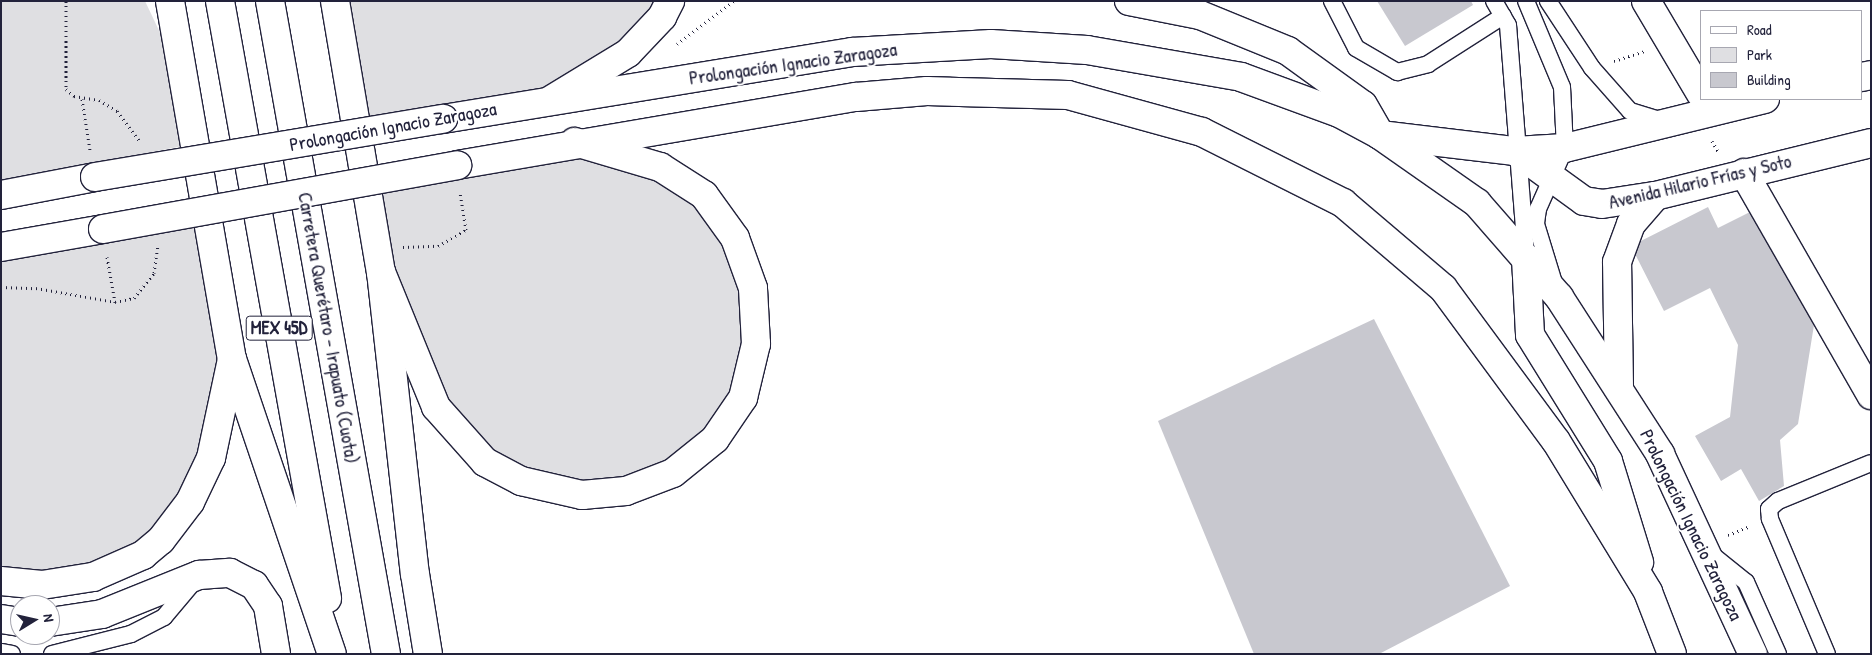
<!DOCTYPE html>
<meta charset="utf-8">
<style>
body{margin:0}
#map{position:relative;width:1872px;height:655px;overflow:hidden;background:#fff;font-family:"Patrick Hand",sans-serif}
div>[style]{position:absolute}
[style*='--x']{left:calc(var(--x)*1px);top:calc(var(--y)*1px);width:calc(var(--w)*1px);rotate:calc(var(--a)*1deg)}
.green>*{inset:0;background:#dfdfe2}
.building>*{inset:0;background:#c8c8cf}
.path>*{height:3px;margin-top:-1.5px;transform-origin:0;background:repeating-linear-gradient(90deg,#22223b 0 1px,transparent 0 5px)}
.roads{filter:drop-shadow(1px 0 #22223b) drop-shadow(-1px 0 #22223b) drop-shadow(0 1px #22223b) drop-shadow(0 -1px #22223b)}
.service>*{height:16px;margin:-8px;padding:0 8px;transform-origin:8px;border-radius:8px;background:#fff}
.minor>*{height:28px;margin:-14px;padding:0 14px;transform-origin:14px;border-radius:14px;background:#fff}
.tertiary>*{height:28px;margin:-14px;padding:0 14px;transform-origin:14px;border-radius:14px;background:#fff}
.secondary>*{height:28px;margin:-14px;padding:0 14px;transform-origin:14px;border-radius:14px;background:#fff}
.primary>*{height:28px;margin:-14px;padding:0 14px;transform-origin:14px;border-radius:14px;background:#fff}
.motorway>*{height:28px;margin:-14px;padding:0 14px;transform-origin:14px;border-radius:14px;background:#fff}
.bridges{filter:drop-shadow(1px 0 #22223b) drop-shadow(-1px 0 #22223b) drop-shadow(0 1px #22223b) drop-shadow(0 -1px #22223b)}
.secondary-bridge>*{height:28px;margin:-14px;padding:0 14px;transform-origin:14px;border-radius:14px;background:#fff}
span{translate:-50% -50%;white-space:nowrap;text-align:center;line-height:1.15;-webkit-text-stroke:4px #fff;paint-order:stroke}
.shield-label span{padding:1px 4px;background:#fff;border:1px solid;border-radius:4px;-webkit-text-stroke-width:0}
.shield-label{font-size:18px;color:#22223b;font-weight:700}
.street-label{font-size:19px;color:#22223b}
.frame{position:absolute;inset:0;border:2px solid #22223b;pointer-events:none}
.legend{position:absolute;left:1700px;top:10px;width:162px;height:90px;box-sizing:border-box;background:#fff;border:1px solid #a7a7b1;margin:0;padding:6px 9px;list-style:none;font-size:15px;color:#22223b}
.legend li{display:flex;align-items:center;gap:10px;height:25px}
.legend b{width:25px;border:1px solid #a7a7b1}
.north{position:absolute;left:10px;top:595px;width:50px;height:50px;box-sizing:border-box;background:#fff;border:1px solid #a7a7b1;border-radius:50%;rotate:81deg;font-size:14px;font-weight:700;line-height:20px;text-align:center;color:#22223b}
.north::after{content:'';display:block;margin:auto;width:18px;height:22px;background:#22223b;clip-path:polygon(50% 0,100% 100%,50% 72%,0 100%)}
</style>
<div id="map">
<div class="green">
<div style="clip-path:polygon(1px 1px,145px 1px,163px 39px,183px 146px,1px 181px)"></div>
<div style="clip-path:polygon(342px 1px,661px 1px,637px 32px,542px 94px,364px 123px)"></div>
<div style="clip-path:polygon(583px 152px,636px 158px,715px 222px,739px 285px,745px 320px,738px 392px,718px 424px,677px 461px,626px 483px,566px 485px,465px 444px,390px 269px,373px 189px)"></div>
<div style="clip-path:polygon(196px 226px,221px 363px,210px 429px,169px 519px,116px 560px,80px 572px,1px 572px,1px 256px)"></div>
</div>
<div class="building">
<div style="clip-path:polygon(1377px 1px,1471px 1px,1473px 5px,1405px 46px)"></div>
<div style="clip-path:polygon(1708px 207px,1718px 228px,1756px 209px,1814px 325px,1798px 424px,1780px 440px,1784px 486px,1759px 501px,1741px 469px,1721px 481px,1695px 436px,1730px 417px,1738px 345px,1710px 288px,1664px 311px,1631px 246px)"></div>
<div style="clip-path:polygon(1374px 319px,1510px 586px,1379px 654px,1254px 654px,1158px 421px)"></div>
</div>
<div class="path">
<div style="--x:66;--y:1;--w:88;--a:90"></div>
<div style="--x:66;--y:89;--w:11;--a:41"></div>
<div style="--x:74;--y:96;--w:25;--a:9"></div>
<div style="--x:99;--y:100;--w:21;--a:31"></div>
<div style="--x:117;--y:111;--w:38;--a:53"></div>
<div style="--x:677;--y:44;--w:71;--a:-37"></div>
<div style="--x:1614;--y:61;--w:32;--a:-18"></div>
<div style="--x:82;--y:99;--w:52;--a:81.1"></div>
<div style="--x:1712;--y:141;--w:14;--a:60"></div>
<div style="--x:403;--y:247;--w:35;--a:-2"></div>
<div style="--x:438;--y:246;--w:32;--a:-30"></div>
<div style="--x:466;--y:230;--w:39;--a:-99"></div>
<div style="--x:107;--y:257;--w:46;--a:79.9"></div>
<div style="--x:1;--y:287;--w:35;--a:2"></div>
<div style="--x:36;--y:288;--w:80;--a:10"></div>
<div style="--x:115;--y:302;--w:19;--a:-12"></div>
<div style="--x:134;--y:298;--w:32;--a:-51"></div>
<div style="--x:154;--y:273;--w:27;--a:-82"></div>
<div style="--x:1728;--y:535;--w:24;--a:-22"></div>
</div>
<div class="roads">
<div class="service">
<div style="--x:1332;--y:1;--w:53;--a:62.9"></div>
<div style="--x:1356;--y:48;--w:48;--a:30.3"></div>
<div style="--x:1397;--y:72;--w:32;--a:-14"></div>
<div style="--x:1428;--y:64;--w:89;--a:-32.6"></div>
<div style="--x:1494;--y:1;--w:28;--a:60"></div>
<div style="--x:1508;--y:25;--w:232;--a:85.5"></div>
<div style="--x:1526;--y:1;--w:93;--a:67.3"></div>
<div style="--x:1562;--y:87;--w:61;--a:87.2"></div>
<div style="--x:1565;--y:148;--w:67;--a:113.9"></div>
<div style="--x:1538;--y:209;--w:15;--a:98"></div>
<div style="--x:1536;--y:224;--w:62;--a:73"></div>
<div style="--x:1548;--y:1;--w:80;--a:56.7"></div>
<div style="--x:1592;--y:68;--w:57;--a:48.5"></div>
<div style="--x:1630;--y:111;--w:34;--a:17"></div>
<div style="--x:1711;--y:554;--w:45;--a:38.7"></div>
<div style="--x:1746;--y:582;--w:79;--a:66"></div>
<div style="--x:1;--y:652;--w:11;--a:10"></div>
<div style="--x:52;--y:654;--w:81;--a:-14.2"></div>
<div style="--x:131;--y:634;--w:37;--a:-27"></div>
<div style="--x:164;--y:617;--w:50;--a:-49.9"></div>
<div style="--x:1827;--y:654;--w:147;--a:-112.9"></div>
<div style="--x:1770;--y:519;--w:10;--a:-96"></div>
<div style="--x:1769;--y:509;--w:12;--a:-42"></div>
<div style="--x:1778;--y:501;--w:100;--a:-22.2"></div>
</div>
<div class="minor">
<div style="--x:1129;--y:1;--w:72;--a:11.2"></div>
<div style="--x:1200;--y:15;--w:95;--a:22.2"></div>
<div style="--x:1288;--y:51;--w:92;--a:35.8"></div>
<div style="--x:1363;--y:105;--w:34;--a:60"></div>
<div style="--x:1646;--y:1;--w:108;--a:59.4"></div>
<div style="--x:1744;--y:173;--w:256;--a:60.2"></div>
</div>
<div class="tertiary">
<div style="--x:1861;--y:77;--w:10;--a:-11"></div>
<div style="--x:1380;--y:135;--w:136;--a:6.8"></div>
<div style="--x:1515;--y:151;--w:50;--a:-3.4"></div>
<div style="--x:1565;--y:148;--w:206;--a:-13.8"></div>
<div style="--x:1515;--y:151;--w:85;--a:35.9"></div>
<div style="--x:1584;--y:201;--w:18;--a:9"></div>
<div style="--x:1602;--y:204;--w:54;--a:-8.6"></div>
<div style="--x:1655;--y:196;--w:222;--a:-13.8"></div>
<div style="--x:1;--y:619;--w:19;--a:9"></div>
<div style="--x:50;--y:622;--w:53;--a:-8.7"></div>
<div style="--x:102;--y:614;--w:105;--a:-21.9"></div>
<div style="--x:199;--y:575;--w:31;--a:-4"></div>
<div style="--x:230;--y:573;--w:27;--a:27"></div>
<div style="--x:254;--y:585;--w:25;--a:56"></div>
<div style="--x:268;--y:606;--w:49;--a:80.5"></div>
</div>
<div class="secondary">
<div style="--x:443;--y:119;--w:414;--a:-9.3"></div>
<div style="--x:852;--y:52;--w:139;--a:-3.3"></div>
<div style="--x:991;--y:44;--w:96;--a:3.6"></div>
<div style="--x:1087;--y:50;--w:156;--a:9.9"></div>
<div style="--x:1241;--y:77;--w:104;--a:20.2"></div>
<div style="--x:1339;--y:113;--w:47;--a:28.2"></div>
<div style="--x:1380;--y:135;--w:118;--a:35"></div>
<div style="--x:1477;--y:203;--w:125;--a:48.9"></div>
<div style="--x:1559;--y:297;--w:187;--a:57.2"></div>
<div style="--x:1660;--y:454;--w:221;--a:65.1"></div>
<div style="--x:457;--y:165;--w:405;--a:-9.7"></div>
<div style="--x:856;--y:97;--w:71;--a:-4.8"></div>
<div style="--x:927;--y:91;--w:141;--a:1.6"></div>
<div style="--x:1068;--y:95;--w:139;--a:15.4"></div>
<div style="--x:1202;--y:132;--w:158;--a:26.7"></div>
<div style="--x:1343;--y:203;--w:131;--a:40.4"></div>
<div style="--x:1443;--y:288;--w:190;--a:53.6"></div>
<div style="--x:1556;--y:441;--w:177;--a:58.6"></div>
<div style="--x:1648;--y:592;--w:66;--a:68.8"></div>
<div style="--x:1;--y:195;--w:96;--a:-10.8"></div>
<div style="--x:1;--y:247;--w:104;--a:-10"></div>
<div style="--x:1526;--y:258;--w:77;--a:87"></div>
<div style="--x:1530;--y:335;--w:148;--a:58.2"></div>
<div style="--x:1608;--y:461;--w:106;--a:72.9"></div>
<div style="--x:1619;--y:386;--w:124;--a:-90.9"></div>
<div style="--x:1617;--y:262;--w:40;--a:-69.8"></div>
<div style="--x:1631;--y:224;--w:37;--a:-49"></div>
<div style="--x:1;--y:581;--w:41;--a:5.6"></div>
<div style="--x:42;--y:585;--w:52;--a:-8.9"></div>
<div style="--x:93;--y:577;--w:55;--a:-23.7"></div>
<div style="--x:143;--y:555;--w:23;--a:-40"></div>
<div style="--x:161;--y:540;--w:48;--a:-52.7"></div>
<div style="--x:190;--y:502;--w:49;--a:-64.5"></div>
<div style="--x:211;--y:458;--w:101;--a:-78"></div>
</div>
<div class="primary">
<div style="--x:335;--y:1;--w:275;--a:80.4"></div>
<div style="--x:381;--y:272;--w:304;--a:83.6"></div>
<div style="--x:415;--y:574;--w:81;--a:80.8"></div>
<div style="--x:551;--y:100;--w:90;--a:-31.4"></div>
<div style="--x:628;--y:53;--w:50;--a:-46.6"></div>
<div style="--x:662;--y:17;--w:18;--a:-63"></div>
<div style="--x:381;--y:272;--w:146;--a:67.8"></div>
<div style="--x:436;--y:407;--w:74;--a:48.3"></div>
<div style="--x:485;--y:462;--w:41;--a:27.8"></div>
<div style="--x:521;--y:481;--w:63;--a:12.9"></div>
<div style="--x:582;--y:495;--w:44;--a:-5.2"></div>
<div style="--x:626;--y:491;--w:50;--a:-21"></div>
<div style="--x:673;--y:473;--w:54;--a:-39"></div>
<div style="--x:715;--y:439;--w:50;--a:-55.7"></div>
<div style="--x:743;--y:398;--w:56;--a:-76.5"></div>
<div style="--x:756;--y:344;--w:56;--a:-93.1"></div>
<div style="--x:753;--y:288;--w:53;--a:-109.8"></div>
<div style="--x:735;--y:238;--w:53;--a:-125.8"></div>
<div style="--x:704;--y:195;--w:52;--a:-147.5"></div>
<div style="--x:660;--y:167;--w:89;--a:-163.6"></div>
</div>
<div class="motorway">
<div style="--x:170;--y:1;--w:363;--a:80.2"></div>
<div style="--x:232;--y:359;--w:311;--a:71.3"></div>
<div style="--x:220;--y:1;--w:607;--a:79.84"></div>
<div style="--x:270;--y:1;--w:663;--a:79.93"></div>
</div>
</div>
<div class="bridges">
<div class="secondary-bridge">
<div style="--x:95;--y:177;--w:353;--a:-9.5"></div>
<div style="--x:103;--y:229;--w:360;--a:-10.2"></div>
</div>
</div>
<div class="shield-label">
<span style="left:279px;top:328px">MEX 45D</span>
</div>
<div class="street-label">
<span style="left:793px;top:64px;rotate:-8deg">Prolongación Ignacio Zaragoza</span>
<span style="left:393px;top:127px;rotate:-10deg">Prolongación Ignacio Zaragoza</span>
<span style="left:1700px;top:182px;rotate:-13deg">Avenida Hilario Frías y Soto</span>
<span style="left:328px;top:328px;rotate:80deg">Carretera Querétaro - Irapuato (Cuota)</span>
<span style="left:1691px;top:525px;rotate:64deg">Prolongación Ignacio Zaragoza</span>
</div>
<div class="frame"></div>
<ul class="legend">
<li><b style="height:6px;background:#fff"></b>Road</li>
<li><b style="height:14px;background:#dfdfe2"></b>Park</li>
<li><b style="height:14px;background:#c8c8cf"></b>Building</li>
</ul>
<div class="north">N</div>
</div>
